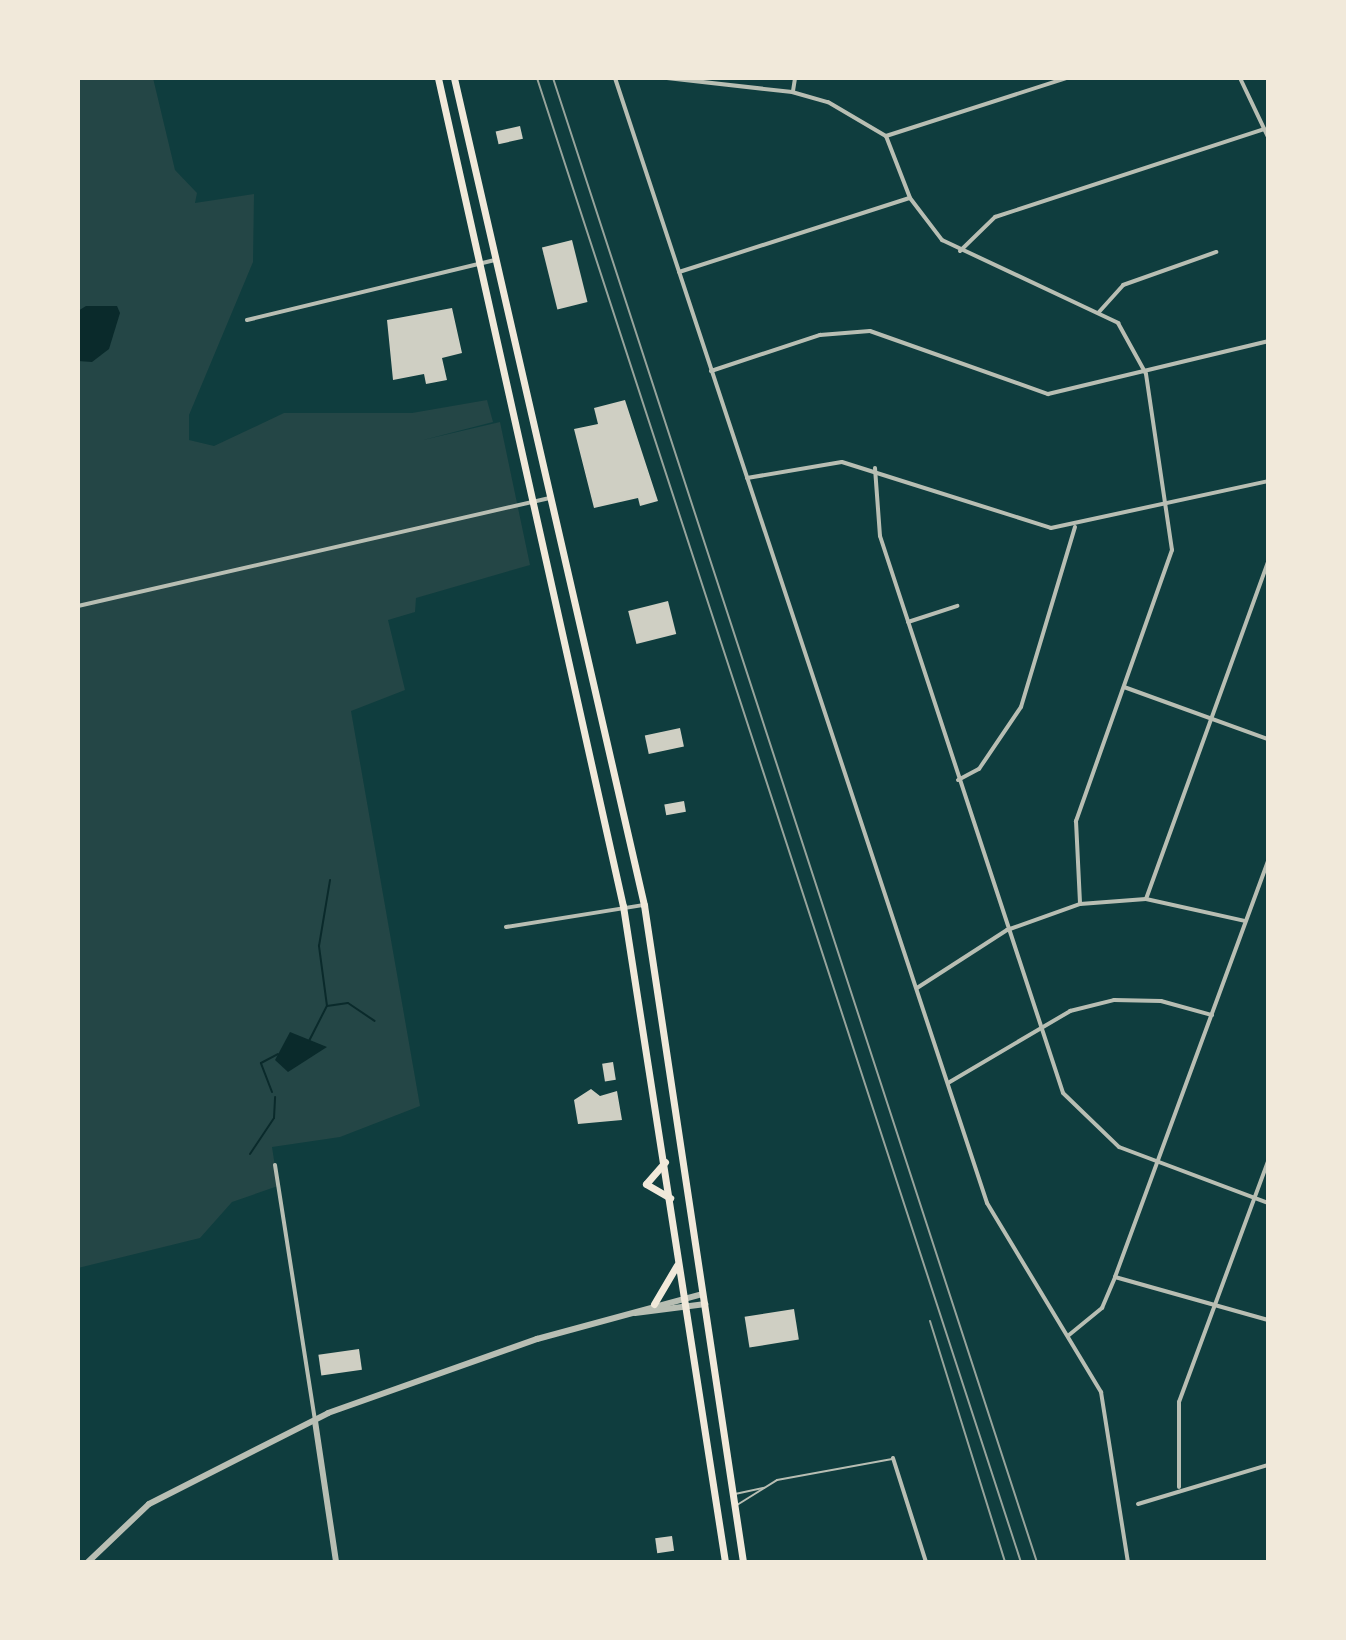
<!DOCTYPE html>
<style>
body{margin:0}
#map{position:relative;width:1346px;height:1640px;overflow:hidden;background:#0f3d3e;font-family:Quicksand,sans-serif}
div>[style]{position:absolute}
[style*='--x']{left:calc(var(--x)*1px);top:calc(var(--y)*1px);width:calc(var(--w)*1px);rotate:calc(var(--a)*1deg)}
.green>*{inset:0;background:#244646}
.water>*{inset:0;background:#0a2a2b}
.stream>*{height:2px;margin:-1px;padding:0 1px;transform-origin:1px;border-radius:1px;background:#0a2a2b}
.building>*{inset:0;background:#cfcfc3;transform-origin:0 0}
.service>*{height:2px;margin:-1px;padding:0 1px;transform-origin:1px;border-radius:1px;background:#b8beb3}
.minor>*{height:4px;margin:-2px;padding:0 2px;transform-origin:2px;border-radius:2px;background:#b8beb3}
.tertiary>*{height:6px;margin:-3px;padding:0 3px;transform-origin:3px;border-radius:3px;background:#b8beb3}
.primary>*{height:7px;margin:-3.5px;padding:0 3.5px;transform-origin:3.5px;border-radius:3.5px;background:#f1e9da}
.rail>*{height:2px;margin:-1px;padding:0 1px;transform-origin:1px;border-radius:1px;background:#97a49c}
span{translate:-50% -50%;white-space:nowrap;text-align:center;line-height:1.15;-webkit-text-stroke:7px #f1e9da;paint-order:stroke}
.frame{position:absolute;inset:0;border:80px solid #f1e9da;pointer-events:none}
</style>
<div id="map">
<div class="green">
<div style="clip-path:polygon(78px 78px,153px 78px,175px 170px,197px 193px,195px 203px,254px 194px,253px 262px,189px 415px,189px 440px,214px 446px,284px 413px,412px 413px,487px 400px,493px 422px,423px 440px,500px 422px,530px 565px,416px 598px,415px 612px,388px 620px,405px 690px,351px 711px,420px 1106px,340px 1137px,272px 1147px,278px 1186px,232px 1202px,200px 1238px,78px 1268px)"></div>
</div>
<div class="water">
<div style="clip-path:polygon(86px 306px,117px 306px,120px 313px,109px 349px,92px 362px,78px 361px,78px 311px)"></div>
<div style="clip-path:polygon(290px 1032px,327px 1047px,288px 1072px,275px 1060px)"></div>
</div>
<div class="stream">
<div style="--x:327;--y:1006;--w:61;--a:-97.6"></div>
<div style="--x:319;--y:946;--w:67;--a:-80.5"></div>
<div style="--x:309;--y:1041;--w:39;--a:-63"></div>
<div style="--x:327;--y:1006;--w:21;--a:-8"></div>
<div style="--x:348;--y:1003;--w:32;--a:34"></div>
<div style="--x:272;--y:1092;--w:31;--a:-111"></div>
<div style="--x:261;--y:1063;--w:19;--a:-28"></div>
<div style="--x:250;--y:1154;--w:43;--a:-56.3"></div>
<div style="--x:274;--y:1118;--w:21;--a:-87"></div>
</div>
<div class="building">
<div style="left:520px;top:126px;width:13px;height:25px;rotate:77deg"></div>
<div style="left:572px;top:240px;width:64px;height:31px;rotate:76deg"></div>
<div style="clip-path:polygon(452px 308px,462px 353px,442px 358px,447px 380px,426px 384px,424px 374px,393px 380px,387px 320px)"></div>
<div style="clip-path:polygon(625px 400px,658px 501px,640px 506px,638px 498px,594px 508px,574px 429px,598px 424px,594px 408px)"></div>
<div style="left:668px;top:601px;width:34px;height:41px;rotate:76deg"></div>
<div style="left:680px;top:728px;width:19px;height:36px;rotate:78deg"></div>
<div style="left:684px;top:801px;width:11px;height:20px;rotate:80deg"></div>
<div style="left:613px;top:1062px;width:18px;height:11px;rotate:81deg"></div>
<div style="clip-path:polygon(591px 1089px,600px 1096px,617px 1091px,622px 1120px,578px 1124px,574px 1100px)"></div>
<div style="left:794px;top:1309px;width:31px;height:50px;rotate:81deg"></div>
<div style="left:359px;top:1349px;width:21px;height:41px;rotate:82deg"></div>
<div style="left:672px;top:1536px;width:15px;height:17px;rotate:82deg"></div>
</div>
<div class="service">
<div style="--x:735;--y:1494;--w:30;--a:-12"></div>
<div style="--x:737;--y:1505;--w:47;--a:-32"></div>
<div style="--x:777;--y:1480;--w:117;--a:-10.3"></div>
</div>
<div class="minor">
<div style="--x:615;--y:78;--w:1185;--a:71.7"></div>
<div style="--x:987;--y:1203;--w:221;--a:58.9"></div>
<div style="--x:1101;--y:1392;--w:172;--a:81"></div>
<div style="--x:667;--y:78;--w:126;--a:6.4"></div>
<div style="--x:792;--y:92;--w:37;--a:16"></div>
<div style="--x:828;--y:102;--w:67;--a:30.4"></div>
<div style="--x:886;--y:136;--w:190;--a:-17.8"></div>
<div style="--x:1240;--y:78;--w:65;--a:64.6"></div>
<div style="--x:793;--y:91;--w:13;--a:-81"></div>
<div style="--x:886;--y:136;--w:66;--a:68.8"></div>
<div style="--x:910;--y:198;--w:53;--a:52.7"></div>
<div style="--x:942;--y:240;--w:195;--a:25.2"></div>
<div style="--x:1118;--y:323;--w:58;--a:61.2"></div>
<div style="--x:1146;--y:374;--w:178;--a:81.6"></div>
<div style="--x:1172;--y:550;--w:288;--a:109.5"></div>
<div style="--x:1076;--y:821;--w:83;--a:87.2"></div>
<div style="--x:960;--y:251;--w:49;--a:-44.2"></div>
<div style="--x:995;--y:217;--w:283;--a:-18.1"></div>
<div style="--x:679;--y:272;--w:242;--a:-17.8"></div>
<div style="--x:1099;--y:312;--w:36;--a:-48"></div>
<div style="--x:1123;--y:285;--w:99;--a:-19.5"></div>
<div style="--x:247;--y:320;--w:255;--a:-13.6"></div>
<div style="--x:711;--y:371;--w:115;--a:-18.3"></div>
<div style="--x:820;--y:335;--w:50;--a:-4.6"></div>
<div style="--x:870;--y:331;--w:189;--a:19.5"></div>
<div style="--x:1048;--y:394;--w:226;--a:-13.5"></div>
<div style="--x:875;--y:468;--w:68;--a:85.8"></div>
<div style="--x:880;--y:536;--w:586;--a:71.81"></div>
<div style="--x:1063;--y:1093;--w:78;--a:44"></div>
<div style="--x:1119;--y:1147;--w:159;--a:20.6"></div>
<div style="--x:747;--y:478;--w:96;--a:-9.6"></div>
<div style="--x:842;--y:462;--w:219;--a:17.5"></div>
<div style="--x:1051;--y:528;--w:222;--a:-12.2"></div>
<div style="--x:78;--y:606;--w:485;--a:-12.9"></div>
<div style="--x:908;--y:622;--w:52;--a:-18.1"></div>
<div style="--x:1124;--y:687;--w:153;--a:19.9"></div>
<div style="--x:958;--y:780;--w:24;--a:-28"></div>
<div style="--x:979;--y:769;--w:75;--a:-55.9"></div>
<div style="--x:1021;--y:707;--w:188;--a:-73.3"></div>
<div style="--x:1146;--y:899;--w:358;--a:-70.1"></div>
<div style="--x:506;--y:927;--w:140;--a:-9.1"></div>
<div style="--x:917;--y:988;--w:107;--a:-32.8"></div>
<div style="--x:1007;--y:930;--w:77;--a:-19.6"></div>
<div style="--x:1080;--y:904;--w:66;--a:-4.3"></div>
<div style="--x:1146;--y:899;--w:101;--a:12.5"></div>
<div style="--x:948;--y:1083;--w:142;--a:-30.5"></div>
<div style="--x:1070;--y:1011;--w:45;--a:-14"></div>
<div style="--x:1114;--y:1000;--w:47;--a:1.2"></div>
<div style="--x:1161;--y:1001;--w:53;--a:15.4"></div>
<div style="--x:275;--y:1165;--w:258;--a:81.1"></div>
<div style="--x:1115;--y:1277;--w:159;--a:15.7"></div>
<div style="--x:1069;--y:1335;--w:43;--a:-39.3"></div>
<div style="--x:1102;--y:1308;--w:34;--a:-67"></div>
<div style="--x:1115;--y:1277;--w:443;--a:-69.8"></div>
<div style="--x:893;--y:1458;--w:109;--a:72.4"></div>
<div style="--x:1179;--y:1487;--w:85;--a:-90"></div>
<div style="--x:1179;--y:1402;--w:256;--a:-69.7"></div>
<div style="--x:1138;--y:1504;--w:136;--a:-16.7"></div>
</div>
<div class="tertiary">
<div style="--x:635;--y:1313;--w:71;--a:-7.3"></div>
<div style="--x:315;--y:1421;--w:143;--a:81.5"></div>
<div style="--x:88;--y:1562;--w:84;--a:-43.6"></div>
<div style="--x:149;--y:1504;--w:201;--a:-26.9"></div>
<div style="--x:328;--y:1413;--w:222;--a:-19.5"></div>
<div style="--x:537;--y:1339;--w:172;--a:-15.2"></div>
</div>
<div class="primary">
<div style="--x:438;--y:78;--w:848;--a:77.41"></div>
<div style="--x:623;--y:906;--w:664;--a:81.16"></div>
<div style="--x:454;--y:78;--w:849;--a:77.06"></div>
<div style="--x:644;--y:905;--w:664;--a:81.43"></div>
<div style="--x:665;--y:1162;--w:29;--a:131"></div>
<div style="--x:646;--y:1184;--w:28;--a:30"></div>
<div style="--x:654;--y:1304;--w:45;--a:-59.5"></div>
</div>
<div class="rail">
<div style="--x:537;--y:78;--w:1561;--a:71.94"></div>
<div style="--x:553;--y:78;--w:1561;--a:71.94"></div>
<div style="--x:930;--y:1321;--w:252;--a:72.7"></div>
</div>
<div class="frame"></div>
</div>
